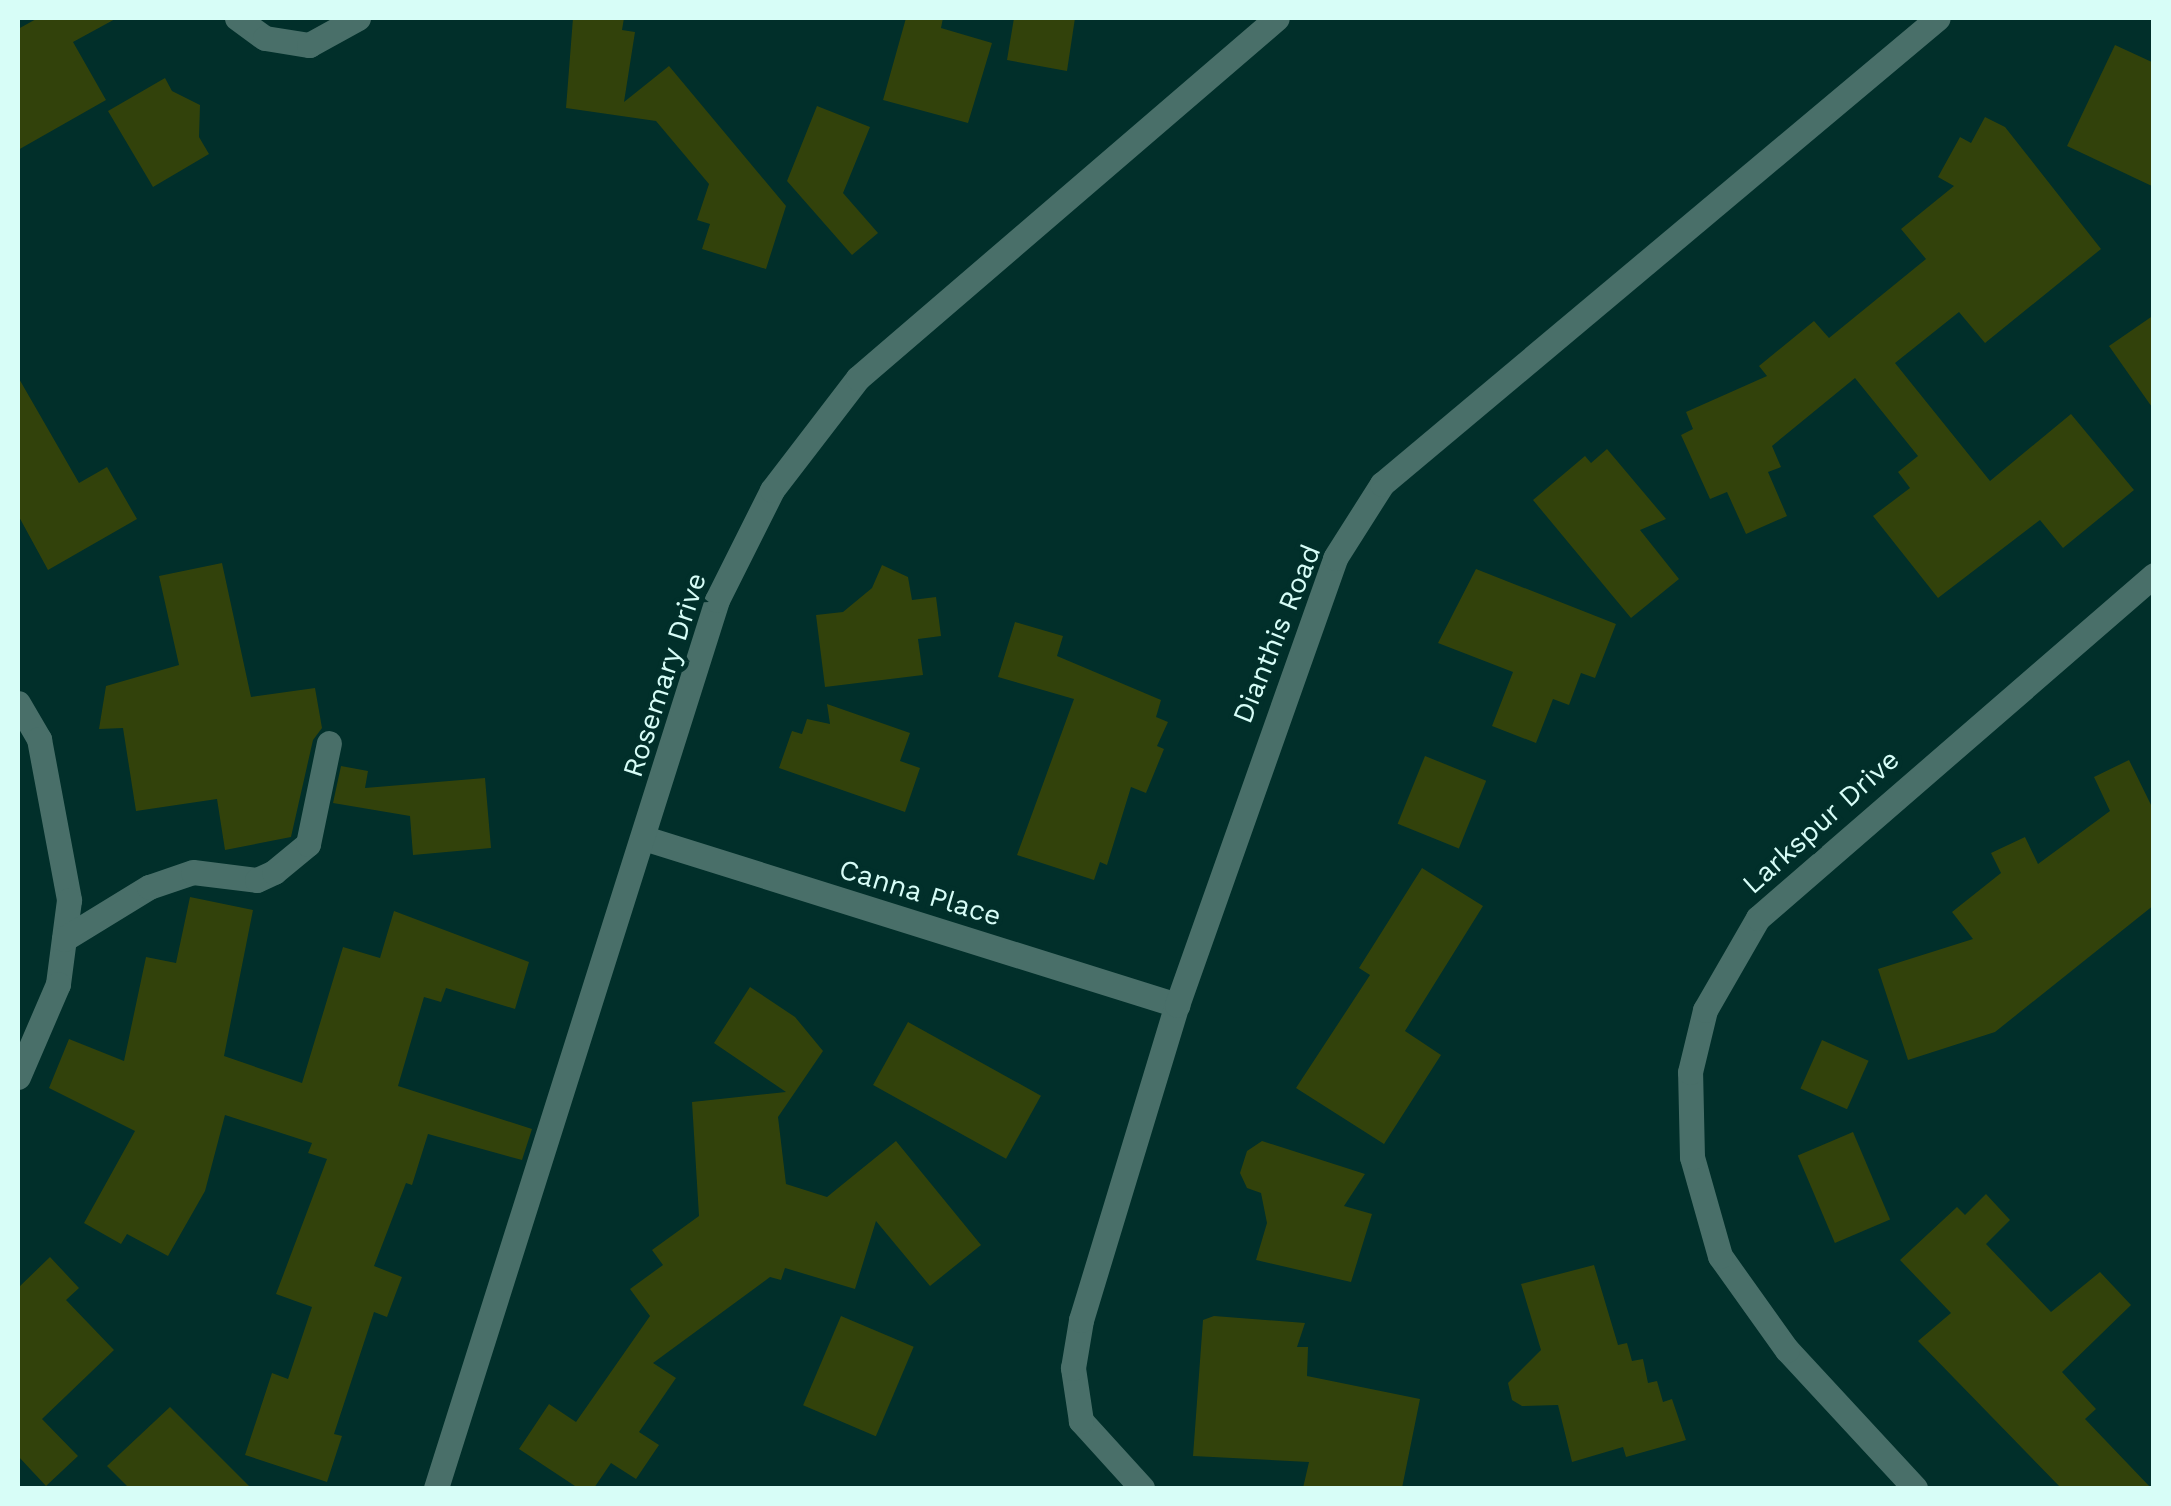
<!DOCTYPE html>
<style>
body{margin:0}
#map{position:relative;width:2171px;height:1506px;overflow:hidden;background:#012f2a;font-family:"Work Sans",sans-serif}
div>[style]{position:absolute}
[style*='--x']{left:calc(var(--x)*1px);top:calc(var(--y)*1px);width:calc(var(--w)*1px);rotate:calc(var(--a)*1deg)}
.building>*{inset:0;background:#32420b;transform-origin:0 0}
.minor>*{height:25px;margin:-12.5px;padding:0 12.5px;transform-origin:12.5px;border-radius:12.5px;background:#496f69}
span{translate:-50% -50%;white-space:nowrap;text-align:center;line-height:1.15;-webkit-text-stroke:9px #012f2a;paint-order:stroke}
.street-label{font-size:28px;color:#d7fdf7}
.frame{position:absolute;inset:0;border:20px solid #d7fdf7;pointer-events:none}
</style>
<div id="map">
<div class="building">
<div style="clip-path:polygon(38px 18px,117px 18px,73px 42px,106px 100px,18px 150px,18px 29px)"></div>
<div style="clip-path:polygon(573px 18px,624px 18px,622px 30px,635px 32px,624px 102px,669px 66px,786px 206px,766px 269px,702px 249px,710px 224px,697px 220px,709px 184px,656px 121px,566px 108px)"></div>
<div style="clip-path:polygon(906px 18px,943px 18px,941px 28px,992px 43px,968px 123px,883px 100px)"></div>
<div style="clip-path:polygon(1014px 18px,1075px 18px,1067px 71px,1007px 60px)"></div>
<div style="clip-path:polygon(2115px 45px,2154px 63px,2154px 187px,2067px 146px)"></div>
<div style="clip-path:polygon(165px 78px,172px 91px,200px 105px,199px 137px,209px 154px,153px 187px,108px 111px)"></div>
<div style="clip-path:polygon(817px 106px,870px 127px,843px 193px,878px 233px,852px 255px,787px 181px)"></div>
<div style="clip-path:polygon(1985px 117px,2005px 127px,2101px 249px,1985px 343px,1959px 312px,1895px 363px,1990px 481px,2071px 414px,2134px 490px,2063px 548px,2040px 520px,1938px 598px,1873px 516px,1910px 488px,1898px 472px,1918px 456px,1855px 378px,1772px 446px,1781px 467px,1768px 472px,1787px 516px,1746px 534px,1727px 492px,1710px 499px,1681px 435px,1693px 429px,1686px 412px,1767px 376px,1759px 366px,1814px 321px,1829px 338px,1926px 259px,1901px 229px,1954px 186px,1938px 177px,1960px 137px,1971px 143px)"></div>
<div style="clip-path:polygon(2154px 315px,2154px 410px,2109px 346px)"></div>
<div style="clip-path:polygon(18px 377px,79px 483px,107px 467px,137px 519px,48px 570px,18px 515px)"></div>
<div style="clip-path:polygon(1607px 449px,1666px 519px,1640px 530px,1679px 579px,1631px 618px,1533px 500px,1585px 456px,1591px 463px)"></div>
<div style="clip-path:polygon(222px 563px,251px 697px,315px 688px,322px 728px,313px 740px,291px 837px,225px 850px,217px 799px,136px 811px,123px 728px,99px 729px,106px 686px,179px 665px,159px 576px)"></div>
<div style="clip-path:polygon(882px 565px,908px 577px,912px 600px,936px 597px,941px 636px,918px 639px,923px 675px,825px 687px,816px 615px,843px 612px,872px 588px)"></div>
<div style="clip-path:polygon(1476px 569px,1616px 624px,1595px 678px,1581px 673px,1569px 705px,1553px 699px,1536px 743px,1492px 726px,1513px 672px,1438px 643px)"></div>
<div style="clip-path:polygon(1015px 622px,1063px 636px,1057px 656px,1161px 700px,1156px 717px,1168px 722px,1157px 746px,1164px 749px,1146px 793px,1131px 787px,1107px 865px,1100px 862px,1094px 880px,1017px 855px,1074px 699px,998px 677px)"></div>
<div style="clip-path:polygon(827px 704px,910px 733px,900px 761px,920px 768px,905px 812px,779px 768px,792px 731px,802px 734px,807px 719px,830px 724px)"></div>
<div style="left:1425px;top:756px;width:66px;height:73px;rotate:22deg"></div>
<div style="clip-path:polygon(2129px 760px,2154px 811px,2154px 905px,1995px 1032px,1908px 1060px,1878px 969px,1973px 939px,1952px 912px,2001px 873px,1991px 853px,2025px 837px,2038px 864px,2110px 811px,2094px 777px)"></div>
<div style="clip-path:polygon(341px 766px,368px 771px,365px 788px,485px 778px,491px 848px,413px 855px,410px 816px,333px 803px)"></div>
<div style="clip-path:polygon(1422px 868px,1483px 906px,1405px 1031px,1441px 1055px,1384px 1144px,1296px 1088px,1370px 975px,1359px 968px)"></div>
<div style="clip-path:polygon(190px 897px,253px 910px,224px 1056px,302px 1083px,343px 947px,380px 958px,394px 911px,529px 962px,515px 1009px,446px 988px,441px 1002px,424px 997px,398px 1086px,532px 1129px,522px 1160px,428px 1134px,412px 1185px,406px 1183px,374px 1266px,402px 1277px,387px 1317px,374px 1312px,334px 1434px,342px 1436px,327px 1482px,245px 1455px,272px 1373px,288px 1379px,312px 1307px,276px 1294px,327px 1159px,308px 1153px,312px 1143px,225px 1115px,205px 1191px,168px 1256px,127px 1234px,121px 1244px,84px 1223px,135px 1131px,49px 1088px,69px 1039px,124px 1061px,146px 957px,176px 963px)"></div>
<div style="clip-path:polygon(750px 987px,795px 1017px,823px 1051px,778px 1117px,786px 1184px,827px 1197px,896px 1141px,981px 1245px,930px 1286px,876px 1221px,855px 1289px,785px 1268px,781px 1280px,770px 1277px,653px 1363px,676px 1378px,639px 1432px,659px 1445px,636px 1479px,611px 1463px,594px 1488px,578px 1488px,519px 1449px,549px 1404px,576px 1422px,650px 1316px,630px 1289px,663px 1265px,652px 1250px,699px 1216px,692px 1102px,786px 1092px,714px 1043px)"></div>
<div style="left:908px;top:1022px;width:152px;height:72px;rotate:29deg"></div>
<div style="left:1822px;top:1040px;width:51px;height:53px;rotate:24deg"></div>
<div style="left:1853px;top:1132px;width:95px;height:60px;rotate:67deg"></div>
<div style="clip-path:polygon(1262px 1141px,1365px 1174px,1344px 1206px,1372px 1214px,1351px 1282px,1256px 1260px,1267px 1223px,1261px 1193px,1247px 1188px,1240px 1173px,1247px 1151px)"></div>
<div style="clip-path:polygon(1986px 1194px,2010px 1220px,1986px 1244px,2051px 1312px,2100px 1272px,2131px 1305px,2062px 1372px,2096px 1409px,2085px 1419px,2151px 1488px,2061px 1488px,1918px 1341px,1951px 1313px,1900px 1260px,1957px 1207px,1965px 1215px)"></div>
<div style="clip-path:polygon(50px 1257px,79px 1288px,66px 1300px,114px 1350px,42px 1419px,78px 1456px,46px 1486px,18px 1456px,18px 1288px)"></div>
<div style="clip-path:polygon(1594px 1265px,1618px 1345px,1627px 1343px,1632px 1361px,1643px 1359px,1648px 1383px,1657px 1381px,1663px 1402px,1672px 1399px,1686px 1440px,1626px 1457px,1623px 1447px,1572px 1462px,1558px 1405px,1522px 1406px,1512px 1400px,1508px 1383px,1541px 1350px,1521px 1284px)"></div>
<div style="left:841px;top:1316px;width:79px;height:97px;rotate:23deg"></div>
<div style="clip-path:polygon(1214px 1316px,1305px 1323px,1297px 1347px,1308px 1347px,1307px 1376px,1420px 1399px,1402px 1488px,1303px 1488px,1309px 1462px,1193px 1456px,1203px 1320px)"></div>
<div style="clip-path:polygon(170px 1407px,251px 1488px,129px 1488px,107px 1466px)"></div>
</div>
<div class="minor">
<div style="--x:237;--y:18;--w:34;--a:36"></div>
<div style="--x:265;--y:38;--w:45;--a:9"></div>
<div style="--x:309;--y:45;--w:56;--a:-28.9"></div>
<div style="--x:18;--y:703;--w:42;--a:59.7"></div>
<div style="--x:39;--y:739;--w:164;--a:79.4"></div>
<div style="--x:69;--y:900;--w:85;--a:97.5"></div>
<div style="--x:58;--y:984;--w:101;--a:113.3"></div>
<div style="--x:644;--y:838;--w:559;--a:17.4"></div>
<div style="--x:64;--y:939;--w:100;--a:-31.5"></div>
<div style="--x:149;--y:887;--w:46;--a:-18.8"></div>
<div style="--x:193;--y:872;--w:64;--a:7.1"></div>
<div style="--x:257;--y:880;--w:19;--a:-25"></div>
<div style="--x:274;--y:872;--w:44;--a:-39.5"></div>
<div style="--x:308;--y:844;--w:103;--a:-78.3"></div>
<div style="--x:436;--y:1488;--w:931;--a:-72.44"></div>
<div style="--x:717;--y:600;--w:123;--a:-63.4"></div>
<div style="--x:772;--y:490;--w:141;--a:-52.5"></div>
<div style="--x:858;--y:378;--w:552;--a:-40.67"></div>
<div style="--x:1142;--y:1488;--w:91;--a:-132.3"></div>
<div style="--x:1081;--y:1421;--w:54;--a:-98.6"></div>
<div style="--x:1073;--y:1368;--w:49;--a:-80.5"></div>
<div style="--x:1081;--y:1320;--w:329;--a:-73.1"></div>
<div style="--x:1177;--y:1005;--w:474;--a:-70.5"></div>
<div style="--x:1335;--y:558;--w:88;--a:-57.6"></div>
<div style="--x:1382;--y:484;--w:725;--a:-39.97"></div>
<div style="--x:1915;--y:1488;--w:188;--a:-132.8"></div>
<div style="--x:1787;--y:1350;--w:115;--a:-125.5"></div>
<div style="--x:1720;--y:1256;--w:103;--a:-105.8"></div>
<div style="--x:1692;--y:1157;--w:85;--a:-91.3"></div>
<div style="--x:1690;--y:1072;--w:64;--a:-76.4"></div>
<div style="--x:1705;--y:1010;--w:106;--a:-60.1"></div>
<div style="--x:1758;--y:918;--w:524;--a:-40.9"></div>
</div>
<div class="street-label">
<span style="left:1277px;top:634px;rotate:-68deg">Dianthis Road</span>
<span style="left:665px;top:675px;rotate:-72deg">Rosemary Drive</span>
<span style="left:1821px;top:822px;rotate:-42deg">Larkspur Drive</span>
<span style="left:920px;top:893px;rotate:17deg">Canna Place</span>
</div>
<div class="frame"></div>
</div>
